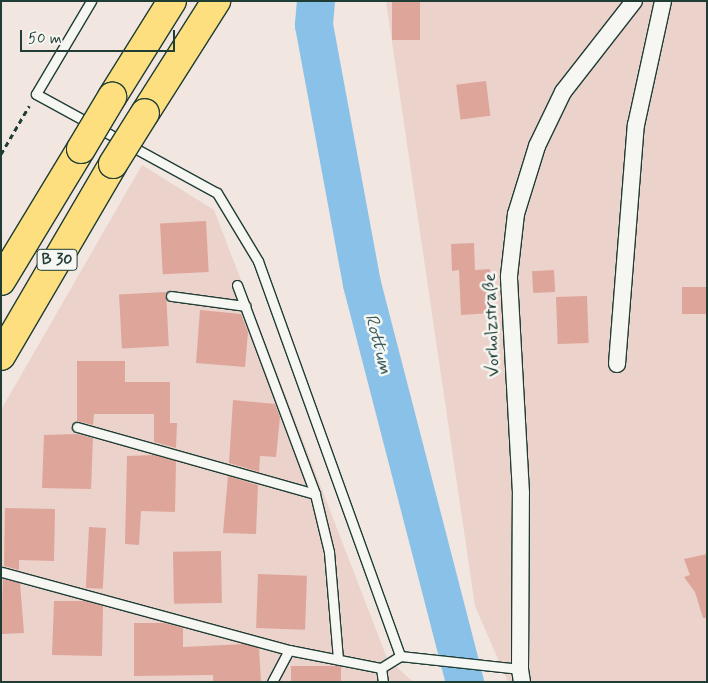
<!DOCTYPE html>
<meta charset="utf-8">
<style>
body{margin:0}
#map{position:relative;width:708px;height:683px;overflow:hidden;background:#f1e6e0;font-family:Mynerve,sans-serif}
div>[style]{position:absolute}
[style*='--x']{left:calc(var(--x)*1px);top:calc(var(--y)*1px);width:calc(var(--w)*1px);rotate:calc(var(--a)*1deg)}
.built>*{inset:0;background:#ebd2cb}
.river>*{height:38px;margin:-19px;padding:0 19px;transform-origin:19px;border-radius:19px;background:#8ac1e8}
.building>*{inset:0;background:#dea59a;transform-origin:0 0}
.path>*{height:3px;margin-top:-1.5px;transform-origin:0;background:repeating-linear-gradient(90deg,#1f3d34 0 5px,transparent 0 9px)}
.roads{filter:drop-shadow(1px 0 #1f3d34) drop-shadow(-1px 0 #1f3d34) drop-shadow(0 1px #1f3d34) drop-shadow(0 -1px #1f3d34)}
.service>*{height:9px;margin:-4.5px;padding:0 4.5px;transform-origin:4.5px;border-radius:4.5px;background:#f6f6f2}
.minor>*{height:16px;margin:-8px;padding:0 8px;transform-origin:8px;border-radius:8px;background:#f6f6f2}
.trunk>*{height:28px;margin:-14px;padding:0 14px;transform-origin:14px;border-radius:14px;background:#fddf80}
.bridges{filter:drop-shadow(1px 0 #1f3d34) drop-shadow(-1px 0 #1f3d34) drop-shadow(0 1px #1f3d34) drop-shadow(0 -1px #1f3d34)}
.trunk-bridge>*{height:28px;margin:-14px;padding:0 14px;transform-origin:14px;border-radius:14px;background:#fddf80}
span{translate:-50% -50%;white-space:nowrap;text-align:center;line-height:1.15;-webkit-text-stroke:5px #f6f6f2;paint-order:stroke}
.shield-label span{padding:1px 4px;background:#f6f6f2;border:1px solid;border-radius:4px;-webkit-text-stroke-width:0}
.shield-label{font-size:16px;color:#1f3d34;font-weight:700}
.street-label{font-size:18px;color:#1f3d34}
.water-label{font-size:19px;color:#3a5e61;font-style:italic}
.frame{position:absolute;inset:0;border:2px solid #1f3d34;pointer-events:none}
.scale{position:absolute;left:20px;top:30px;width:155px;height:22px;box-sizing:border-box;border:2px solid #1f3d34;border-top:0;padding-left:6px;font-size:15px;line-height:18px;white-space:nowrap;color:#1f3d34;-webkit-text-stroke:4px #f6f6f2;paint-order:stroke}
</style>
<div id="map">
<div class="built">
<div style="clip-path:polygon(386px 1px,707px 1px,707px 682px,508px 682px,475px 606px)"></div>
<div style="clip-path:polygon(142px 165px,214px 210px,387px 658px,413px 682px,1px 682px,1px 410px)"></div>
</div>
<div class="river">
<div style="--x:316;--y:1;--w:24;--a:95"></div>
<div style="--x:314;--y:25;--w:263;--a:79.5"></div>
<div style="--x:362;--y:284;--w:411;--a:75.5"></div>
</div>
<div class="building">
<div style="left:392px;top:1px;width:28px;height:39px"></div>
<div style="left:486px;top:81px;width:35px;height:30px;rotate:83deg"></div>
<div style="left:206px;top:221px;width:51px;height:46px;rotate:87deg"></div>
<div style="clip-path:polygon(474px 243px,475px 270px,490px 269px,492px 313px,461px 315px,459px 270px,452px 271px,451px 244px)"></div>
<div style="left:554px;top:270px;width:22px;height:22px;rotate:87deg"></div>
<div style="left:707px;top:287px;width:27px;height:25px;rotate:90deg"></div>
<div style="left:166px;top:292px;width:54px;height:47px;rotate:87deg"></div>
<div style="left:587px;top:296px;width:47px;height:31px;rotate:88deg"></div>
<div style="clip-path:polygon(200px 310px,241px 314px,248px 332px,245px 367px,196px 363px)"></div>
<div style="clip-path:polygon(77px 361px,125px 361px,125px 382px,170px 382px,170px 423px,177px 423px,176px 448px,154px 442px,154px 414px,94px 414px,93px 425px,77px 421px)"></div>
<div style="clip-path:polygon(233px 400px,275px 404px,280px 417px,276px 457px,260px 456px,259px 472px,229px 463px)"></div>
<div style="clip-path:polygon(77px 434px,93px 438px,91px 489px,42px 488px,44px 435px)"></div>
<div style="clip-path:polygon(154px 455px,176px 461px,175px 512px,141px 511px,139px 545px,125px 544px,127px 456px)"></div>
<div style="clip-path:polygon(228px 476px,258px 485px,256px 534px,223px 533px)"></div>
<div style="clip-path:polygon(5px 508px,55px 509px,54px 561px,19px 560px,19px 570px,4px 566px)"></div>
<div style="left:89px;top:527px;width:17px;height:61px;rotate:3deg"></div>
<div style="left:221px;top:551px;width:52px;height:48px;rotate:89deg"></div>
<div style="clip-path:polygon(707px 554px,707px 618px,703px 618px,695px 592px,684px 577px,690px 575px,684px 559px)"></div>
<div style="left:258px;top:574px;width:49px;height:54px;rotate:2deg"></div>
<div style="clip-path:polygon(3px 579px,20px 583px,24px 633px,1px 634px)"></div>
<div style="clip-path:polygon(54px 601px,86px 601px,103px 606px,102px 656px,52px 655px)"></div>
<div style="clip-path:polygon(134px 623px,165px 623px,183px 628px,183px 647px,245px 644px,259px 648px,261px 682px,213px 682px,213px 675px,134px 676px)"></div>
<div style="left:291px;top:666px;width:50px;height:16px"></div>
</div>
<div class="path">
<div style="--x:1;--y:154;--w:56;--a:-59.7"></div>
</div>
<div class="roads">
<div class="service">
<div style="--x:91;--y:1;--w:108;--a:120.6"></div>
<div style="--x:36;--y:94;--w:206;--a:28.7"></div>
<div style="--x:217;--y:193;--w:79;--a:58.9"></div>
<div style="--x:258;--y:261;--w:420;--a:70.2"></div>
<div style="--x:400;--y:656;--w:121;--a:6.2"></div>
<div style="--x:237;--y:285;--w:223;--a:69.5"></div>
<div style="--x:315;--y:494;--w:60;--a:76.4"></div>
<div style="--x:329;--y:552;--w:108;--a:85.2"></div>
<div style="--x:171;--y:296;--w:75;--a:7.7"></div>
<div style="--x:77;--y:427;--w:247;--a:15.7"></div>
<div style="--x:2;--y:572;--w:297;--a:15.2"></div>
<div style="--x:289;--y:650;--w:94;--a:11.1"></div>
<div style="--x:381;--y:668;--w:22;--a:-32"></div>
<div style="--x:381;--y:668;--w:14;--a:82"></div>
<div style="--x:272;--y:682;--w:36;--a:-62"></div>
</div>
<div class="minor">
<div style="--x:617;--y:364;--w:240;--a:-85.5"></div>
<div style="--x:636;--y:125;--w:127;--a:-77.7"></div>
<div style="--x:522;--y:682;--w:13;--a:-99"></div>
<div style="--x:520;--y:669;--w:176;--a:-89.7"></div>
<div style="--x:521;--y:493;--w:217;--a:-93.2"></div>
<div style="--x:509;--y:276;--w:62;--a:-83.6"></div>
<div style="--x:516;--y:214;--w:71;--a:-72.8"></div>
<div style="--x:537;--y:146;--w:60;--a:-64.3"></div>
<div style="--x:563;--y:92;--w:115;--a:-52"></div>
</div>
<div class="trunk">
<div style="--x:112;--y:97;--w:113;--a:-58"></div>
<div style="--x:145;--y:113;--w:133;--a:-57.6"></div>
<div style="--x:1;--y:281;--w:154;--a:-58.8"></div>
<div style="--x:1;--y:356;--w:222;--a:-59.7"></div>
</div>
</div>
<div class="bridges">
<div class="trunk-bridge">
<div style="--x:81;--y:149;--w:61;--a:-59.2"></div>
<div style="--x:113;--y:164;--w:60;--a:-57.9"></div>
</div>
</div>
<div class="shield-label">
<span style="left:57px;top:260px">B 30</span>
</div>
<div class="street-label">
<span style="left:492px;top:325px;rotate:-92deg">Vorholzstraße</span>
</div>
<div class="water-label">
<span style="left:378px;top:344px;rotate:75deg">Rottum</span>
</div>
<div class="frame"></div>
<div class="scale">50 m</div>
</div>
